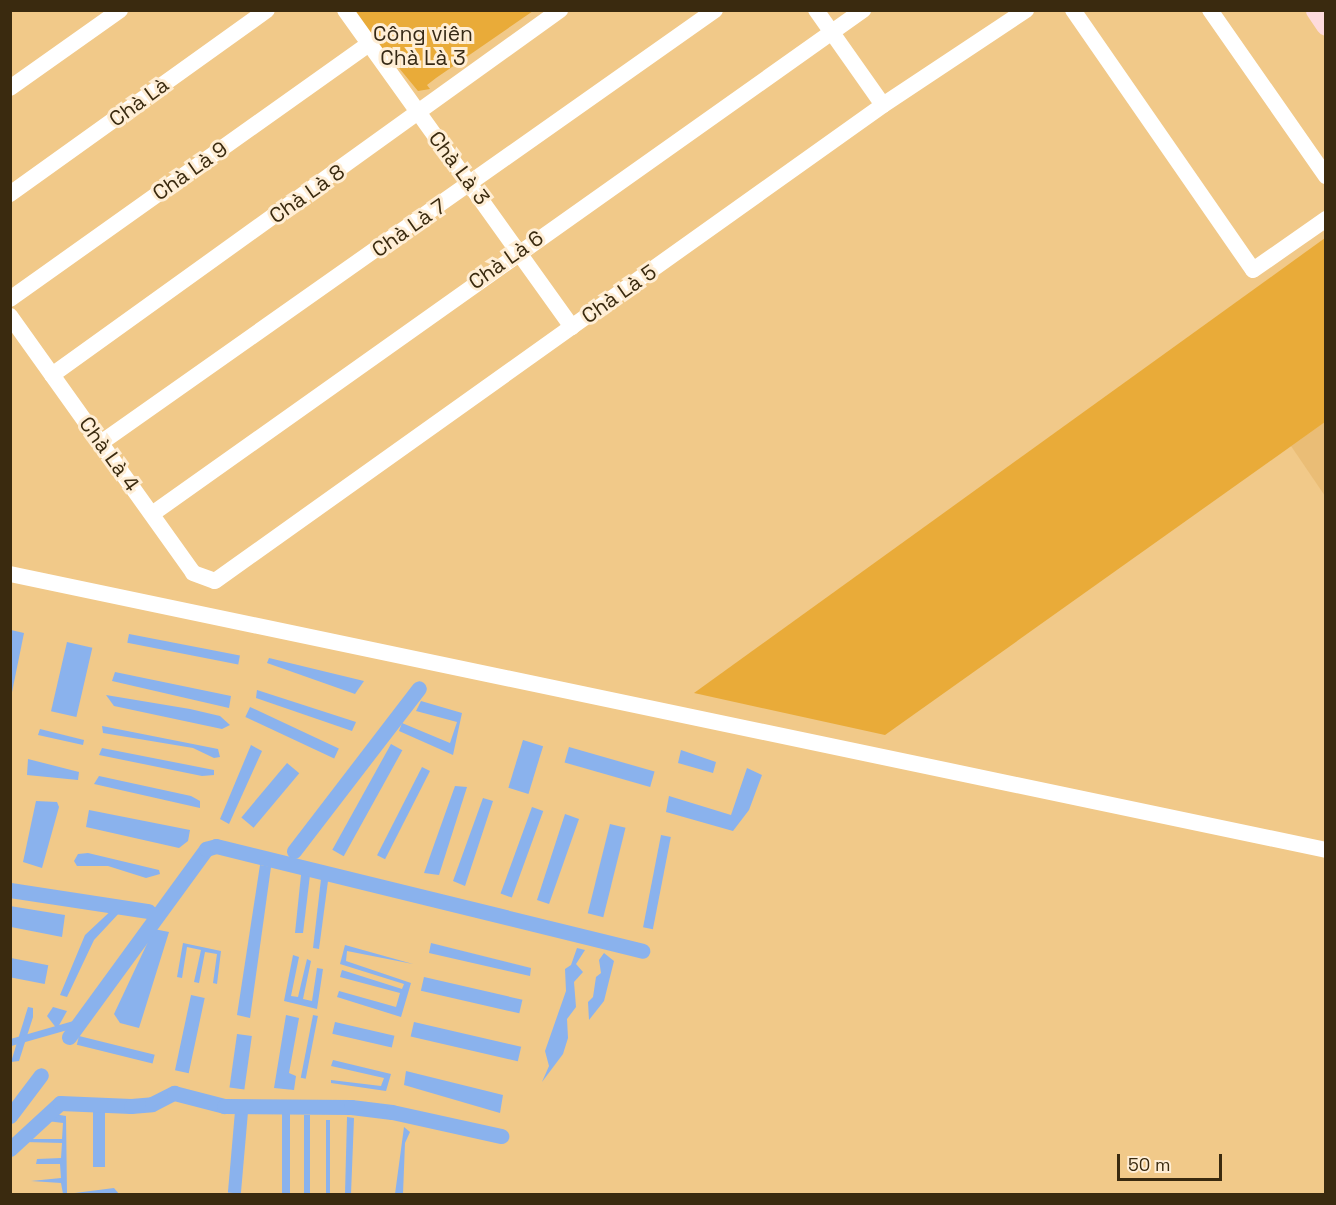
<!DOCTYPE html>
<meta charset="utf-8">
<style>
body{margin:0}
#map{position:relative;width:1336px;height:1205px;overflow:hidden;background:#f1c989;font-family:"Space Grotesk",sans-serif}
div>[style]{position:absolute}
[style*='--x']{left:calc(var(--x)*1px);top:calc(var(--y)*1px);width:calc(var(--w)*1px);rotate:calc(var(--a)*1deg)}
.built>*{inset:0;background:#eabd76}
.green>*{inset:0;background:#e9ab39}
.water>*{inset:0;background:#8ab2ed;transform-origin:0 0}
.canal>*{height:15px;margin:-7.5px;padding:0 7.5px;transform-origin:7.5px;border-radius:7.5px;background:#8ab2ed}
.minor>*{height:16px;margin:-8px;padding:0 8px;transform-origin:8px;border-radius:8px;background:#fff}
.major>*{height:21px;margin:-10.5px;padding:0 10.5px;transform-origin:10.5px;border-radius:10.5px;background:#fedbdc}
span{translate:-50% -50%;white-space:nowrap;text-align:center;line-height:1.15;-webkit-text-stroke:6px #ffeed5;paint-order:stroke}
.park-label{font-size:21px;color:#362915}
.street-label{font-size:21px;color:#3a2a0f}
.frame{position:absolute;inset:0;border:12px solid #3a2a0f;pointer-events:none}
.scale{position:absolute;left:1117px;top:1154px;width:105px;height:27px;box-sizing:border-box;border:3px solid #3a2a0f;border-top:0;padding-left:8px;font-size:18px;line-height:21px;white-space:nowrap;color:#3a2a0f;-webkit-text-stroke:4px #ffeed5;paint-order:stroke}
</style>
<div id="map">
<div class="built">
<div style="clip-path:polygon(1325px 422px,1325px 496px,1291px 446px)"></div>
</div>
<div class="green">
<div style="clip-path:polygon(352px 11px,533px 11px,436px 78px,427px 85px,430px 89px,418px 91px)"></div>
<div style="clip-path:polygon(1325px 238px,1325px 422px,885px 735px,694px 693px)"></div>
</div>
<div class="water">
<div style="clip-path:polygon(11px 630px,24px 633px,11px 697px,10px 630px)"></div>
<div style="left:129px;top:634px;width:113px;height:9px;rotate:11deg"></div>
<div style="left:67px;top:642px;width:26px;height:71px;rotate:13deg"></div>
<div style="clip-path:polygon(269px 658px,364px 681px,355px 694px,267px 663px)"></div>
<div style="clip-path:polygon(115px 672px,231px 696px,229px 708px,112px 681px)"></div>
<div style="clip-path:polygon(257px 690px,356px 722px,352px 731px,256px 698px)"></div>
<div style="clip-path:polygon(106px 695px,190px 709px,220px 716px,230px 725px,222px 729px,114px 706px)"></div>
<div style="clip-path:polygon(421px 701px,462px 713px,453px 755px,399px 731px,402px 723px,450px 743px,457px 722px,416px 711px)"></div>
<div style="left:250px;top:707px;width:98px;height:11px;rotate:25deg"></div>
<div style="clip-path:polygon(102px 726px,218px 749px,220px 757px,214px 758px,193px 748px,103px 733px)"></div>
<div style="clip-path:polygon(40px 729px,84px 740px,83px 745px,38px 735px)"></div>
<div style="left:523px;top:740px;width:21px;height:50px;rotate:17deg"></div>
<div style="left:391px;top:744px;width:13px;height:121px;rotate:29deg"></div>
<div style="clip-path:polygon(251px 745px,262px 751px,229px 824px,220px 819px)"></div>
<div style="left:569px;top:747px;width:89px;height:16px;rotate:16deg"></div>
<div style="clip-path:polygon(102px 748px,214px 770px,214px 775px,202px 776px,99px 755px)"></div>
<div style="clip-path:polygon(681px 750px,716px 762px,713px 773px,678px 763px)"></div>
<div style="clip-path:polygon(28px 759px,79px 772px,78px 780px,27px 775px)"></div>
<div style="left:287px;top:763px;width:16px;height:71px;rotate:40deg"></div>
<div style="left:422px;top:767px;width:9px;height:99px;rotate:27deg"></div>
<div style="clip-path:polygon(747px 768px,762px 775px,749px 810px,733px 831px,666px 812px,669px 796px,731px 815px)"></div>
<div style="clip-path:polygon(99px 776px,191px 796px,200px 801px,200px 808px,94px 784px)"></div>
<div style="clip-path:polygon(455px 786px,467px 787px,439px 875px,424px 873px)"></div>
<div style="clip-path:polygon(483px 798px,493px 801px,465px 886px,453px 881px)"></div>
<div style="clip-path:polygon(36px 801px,57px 802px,59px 807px,42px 868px,23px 862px)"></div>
<div style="left:532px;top:807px;width:12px;height:92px;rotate:20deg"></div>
<div style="clip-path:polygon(89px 810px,190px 830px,188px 841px,179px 848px,86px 827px)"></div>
<div style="clip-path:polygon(565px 814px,579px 819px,549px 904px,537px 900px)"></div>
<div style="left:610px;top:824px;width:16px;height:92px;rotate:14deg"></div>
<div style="left:661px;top:835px;width:10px;height:94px;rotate:11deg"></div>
<div style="clip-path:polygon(88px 853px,159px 870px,160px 874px,146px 878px,108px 866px,77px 866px,74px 861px,78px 854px)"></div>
<div style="clip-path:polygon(260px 865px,271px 867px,250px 1018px,237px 1015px)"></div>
<div style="clip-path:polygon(301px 875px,310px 875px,303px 933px,295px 933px)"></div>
<div style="clip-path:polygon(321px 879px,328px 881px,319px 949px,313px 948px)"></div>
<div style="clip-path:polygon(10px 906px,65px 915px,62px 937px,11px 927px)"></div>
<div style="clip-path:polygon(116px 906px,122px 910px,94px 940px,67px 997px,60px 995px,85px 935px)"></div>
<div style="clip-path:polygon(154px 929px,169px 932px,139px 1028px,120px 1023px,114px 1014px)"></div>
<div style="clip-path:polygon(183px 943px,221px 951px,217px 984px,213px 983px,217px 954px,205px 952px,199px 983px,194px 982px,201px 950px,187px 947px,182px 978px,177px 977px)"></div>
<div style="clip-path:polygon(431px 943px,531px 968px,530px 976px,429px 953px)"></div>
<div style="clip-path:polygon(345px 945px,413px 964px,347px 951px,346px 961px,411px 983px,401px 1017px,337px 997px,339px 991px,396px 1007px,400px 993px,340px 977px,342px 970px,402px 989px,404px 984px,340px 964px)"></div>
<div style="clip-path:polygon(577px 948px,585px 950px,576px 964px,583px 972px,574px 982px,576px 1007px,567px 1019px,568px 1038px,563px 1054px,542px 1082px,549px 1066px,545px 1051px,566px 991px,565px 969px,571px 965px)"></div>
<div style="clip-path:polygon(604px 953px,614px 961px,604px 1001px,589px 1020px,588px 1002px,593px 997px,596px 977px,601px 973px,599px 960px)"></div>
<div style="clip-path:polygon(293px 955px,299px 957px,291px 996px,298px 997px,307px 959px,311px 961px,303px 999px,312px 1001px,317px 968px,323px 969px,317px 1009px,284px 1001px)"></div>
<div style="left:11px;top:958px;width:38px;height:19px;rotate:11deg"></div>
<div style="left:424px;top:977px;width:101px;height:14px;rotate:13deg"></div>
<div style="left:191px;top:995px;width:14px;height:77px;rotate:12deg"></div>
<div style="clip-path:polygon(28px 1007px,33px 1008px,33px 1017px,19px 1061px,11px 1062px)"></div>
<div style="clip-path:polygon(53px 1007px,67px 1011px,57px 1029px,47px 1016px)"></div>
<div style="clip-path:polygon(286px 1015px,299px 1018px,289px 1073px,296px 1076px,294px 1090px,274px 1088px)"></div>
<div style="left:313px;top:1015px;width:5px;height:64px;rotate:11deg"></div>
<div style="left:77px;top:1020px;width:7px;height:87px;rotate:74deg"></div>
<div style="left:335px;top:1022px;width:61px;height:12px;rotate:13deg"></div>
<div style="left:414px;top:1022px;width:110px;height:15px;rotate:13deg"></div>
<div style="left:237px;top:1034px;width:15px;height:54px;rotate:8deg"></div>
<div style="left:79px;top:1036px;width:78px;height:9px;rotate:14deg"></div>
<div style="clip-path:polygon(333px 1060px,391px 1074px,386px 1091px,331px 1083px,331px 1080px,381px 1086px,384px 1078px,331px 1066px)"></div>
<div style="clip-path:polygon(406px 1071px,503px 1095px,500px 1113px,404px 1085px)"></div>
<div style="left:282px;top:1109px;width:8px;height:85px"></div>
<div style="left:93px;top:1110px;width:12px;height:57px"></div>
<div style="left:248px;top:1112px;width:82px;height:13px;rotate:95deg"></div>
<div style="clip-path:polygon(54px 1114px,66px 1116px,67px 1194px,114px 1188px,119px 1194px,63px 1194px,61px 1183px,31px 1181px,61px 1178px,60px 1164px,36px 1164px,37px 1159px,61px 1158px,62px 1143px,25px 1142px,27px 1139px,62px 1139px,63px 1123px,47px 1121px)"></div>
<div style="left:310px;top:1115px;width:79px;height:6px;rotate:90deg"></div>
<div style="clip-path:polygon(347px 1117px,354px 1118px,351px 1194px,345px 1194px)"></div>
<div style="left:326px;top:1120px;width:4px;height:74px"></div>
<div style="clip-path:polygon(404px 1127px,410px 1132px,405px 1143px,403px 1194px,395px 1194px)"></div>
</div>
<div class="canal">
<div style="--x:294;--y:851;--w:205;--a:-52.5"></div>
<div style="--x:10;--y:890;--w:140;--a:8.7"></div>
<div style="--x:69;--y:1037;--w:233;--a:-53.9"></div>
<div style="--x:206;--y:849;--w:10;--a:-17"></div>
<div style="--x:216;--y:846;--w:439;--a:13.8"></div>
<div style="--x:10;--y:1116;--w:51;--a:-52.9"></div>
<div style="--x:10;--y:1149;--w:68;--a:-42.6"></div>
<div style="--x:60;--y:1103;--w:71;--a:2.4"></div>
<div style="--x:131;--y:1106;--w:21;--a:-5"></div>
<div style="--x:152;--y:1104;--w:25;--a:-27"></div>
<div style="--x:174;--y:1093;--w:52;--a:14.6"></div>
<div style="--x:224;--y:1106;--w:127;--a:0.5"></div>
<div style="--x:351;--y:1107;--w:41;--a:7"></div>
<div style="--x:392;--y:1112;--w:112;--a:12.4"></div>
</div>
<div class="minor">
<div style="--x:345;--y:10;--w:390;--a:54.4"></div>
<div style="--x:816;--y:10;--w:116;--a:54.8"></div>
<div style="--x:1073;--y:10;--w:316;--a:55.3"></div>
<div style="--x:1253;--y:270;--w:89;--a:-34.9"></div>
<div style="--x:1210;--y:10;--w:203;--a:55.1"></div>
<div style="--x:10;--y:88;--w:135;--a:-35.3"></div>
<div style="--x:10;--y:194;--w:316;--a:-35.6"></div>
<div style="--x:10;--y:299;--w:440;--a:-35.4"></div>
<div style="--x:10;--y:316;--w:315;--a:54.5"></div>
<div style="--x:193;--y:573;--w:23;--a:20"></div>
<div style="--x:215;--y:581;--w:820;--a:-35.47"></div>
<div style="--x:883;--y:105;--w:172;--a:-33.6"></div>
<div style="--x:52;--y:375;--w:626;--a:-35.7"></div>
<div style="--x:102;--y:442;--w:750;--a:-35.17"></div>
<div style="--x:152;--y:514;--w:872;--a:-35.33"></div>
<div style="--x:10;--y:574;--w:1345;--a:11.84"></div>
</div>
<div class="major">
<div style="--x:1316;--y:10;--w:18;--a:56"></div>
</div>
<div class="park-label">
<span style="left:423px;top:46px">Công viên<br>Chà Là 3</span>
</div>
<div class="street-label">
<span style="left:139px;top:102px;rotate:-36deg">Chà Là</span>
<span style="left:459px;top:168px;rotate:53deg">Chà Là 3</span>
<span style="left:190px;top:171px;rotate:-35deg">Chà Là 9</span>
<span style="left:307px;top:194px;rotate:-35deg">Chà Là 8</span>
<span style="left:409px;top:228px;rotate:-35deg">Chà Là 7</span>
<span style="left:506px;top:260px;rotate:-35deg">Chà Là 6</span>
<span style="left:619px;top:294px;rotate:-35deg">Chà Là 5</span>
<span style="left:109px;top:454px;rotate:54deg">Chà Là 4</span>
</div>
<div class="frame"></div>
<div class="scale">50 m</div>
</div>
